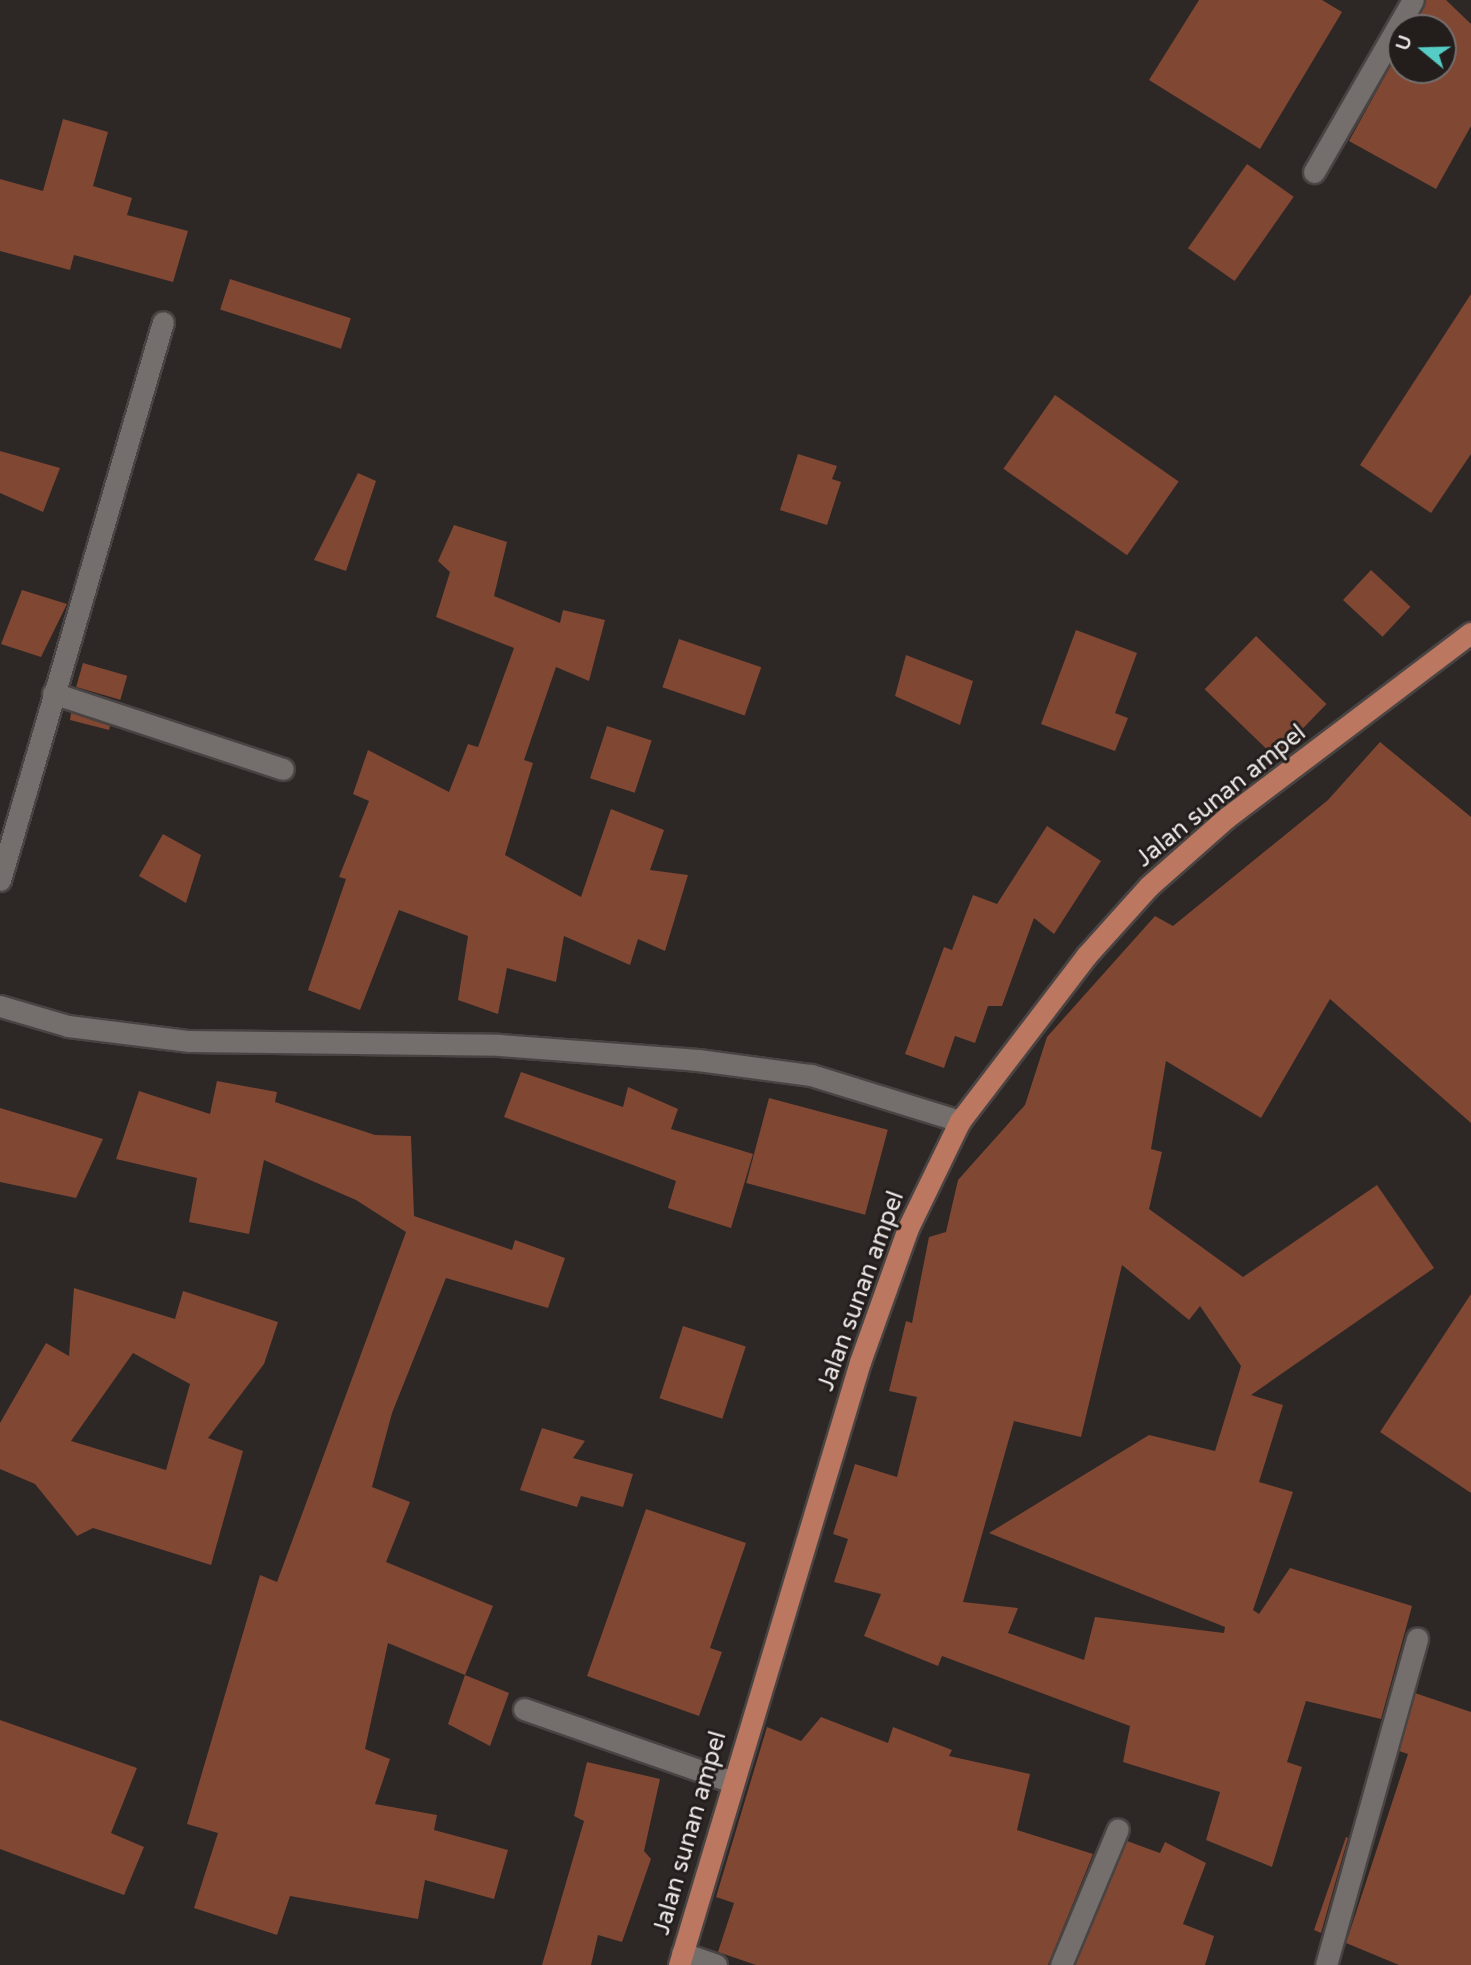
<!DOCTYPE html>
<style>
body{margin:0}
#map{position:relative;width:1471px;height:1965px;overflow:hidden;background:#2d2726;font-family:"Varela Round",sans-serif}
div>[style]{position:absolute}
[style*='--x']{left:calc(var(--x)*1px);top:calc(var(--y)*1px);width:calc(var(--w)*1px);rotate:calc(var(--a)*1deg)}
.building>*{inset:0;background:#804733;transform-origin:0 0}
.roads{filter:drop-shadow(2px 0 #494443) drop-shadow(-2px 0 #494443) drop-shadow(0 2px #494443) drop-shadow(0 -2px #494443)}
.minor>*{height:21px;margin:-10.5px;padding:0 10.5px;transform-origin:10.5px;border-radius:10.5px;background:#746e6c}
.primary>*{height:21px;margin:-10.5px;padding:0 10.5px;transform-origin:10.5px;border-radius:10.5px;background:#bb775f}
span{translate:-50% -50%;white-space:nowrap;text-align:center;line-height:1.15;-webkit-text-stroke:6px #231e1c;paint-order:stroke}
.street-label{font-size:24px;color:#ede9e8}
.north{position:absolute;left:1387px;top:14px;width:70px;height:70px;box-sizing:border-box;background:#231e1c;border:2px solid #746f6e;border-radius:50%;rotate:289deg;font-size:19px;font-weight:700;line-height:28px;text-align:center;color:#ede9e8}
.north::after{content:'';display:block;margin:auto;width:24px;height:32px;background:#55cdc6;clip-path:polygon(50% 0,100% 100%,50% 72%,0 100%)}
</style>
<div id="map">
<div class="building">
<div style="clip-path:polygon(1199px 0,1322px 0,1342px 12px,1260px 149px,1149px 80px)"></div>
<div style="clip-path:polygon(1426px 0,1446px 0,1471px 24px,1471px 126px,1436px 189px,1349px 141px,1401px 47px,1401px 70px,1443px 70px,1443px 28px,1412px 28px)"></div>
<div style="clip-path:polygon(63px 119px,108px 132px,93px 186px,132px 198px,127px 215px,188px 231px,173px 282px,74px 255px,70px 270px,0 251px,0 179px,43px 191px)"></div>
<div style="left:1247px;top:164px;width:57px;height:103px;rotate:35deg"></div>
<div style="left:230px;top:279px;width:127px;height:32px;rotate:18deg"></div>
<div style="clip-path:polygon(1471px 294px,1471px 454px,1431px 513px,1360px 465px)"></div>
<div style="left:1055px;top:395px;width:151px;height:90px;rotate:35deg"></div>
<div style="clip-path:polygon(0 451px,60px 468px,43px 512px,0 493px)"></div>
<div style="clip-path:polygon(798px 454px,837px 466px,832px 479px,841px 482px,827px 525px,780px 510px)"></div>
<div style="clip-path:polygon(358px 473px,376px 481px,346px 571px,314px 560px)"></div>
<div style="clip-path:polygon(454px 525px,507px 542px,494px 596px,560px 623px,563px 610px,605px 620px,589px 681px,556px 667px,524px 760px,533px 763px,505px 855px,581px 897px,611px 809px,664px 830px,650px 870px,688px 875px,665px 951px,638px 939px,630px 965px,564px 936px,556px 982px,507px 968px,498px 1014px,458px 1000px,468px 936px,399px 910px,360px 1010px,308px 990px,346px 879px,339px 877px,369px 801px,353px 794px,368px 750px,449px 792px,468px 744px,478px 747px,514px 648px,436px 617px,450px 572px,438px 561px)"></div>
<div style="left:1371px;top:570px;width:54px;height:41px;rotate:43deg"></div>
<div style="clip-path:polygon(22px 590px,67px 604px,41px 657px,1px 644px)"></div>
<div style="clip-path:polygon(1076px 630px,1137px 653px,1115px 713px,1128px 718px,1115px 751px,1041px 724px)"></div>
<div style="left:1256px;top:636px;width:98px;height:74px;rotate:44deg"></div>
<div style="left:679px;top:639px;width:87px;height:51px;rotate:19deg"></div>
<div style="clip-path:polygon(906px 655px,973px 681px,960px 725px,895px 696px)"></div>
<div style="left:83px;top:663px;width:46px;height:25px;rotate:16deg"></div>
<div style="clip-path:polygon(71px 713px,110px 726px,109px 730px,70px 720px)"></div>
<div style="left:607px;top:726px;width:47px;height:55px;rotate:18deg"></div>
<div style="clip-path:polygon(evenodd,1380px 742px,1471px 817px,1471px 1123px,1330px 999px,1261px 1118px,1166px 1061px,1151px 1149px,1162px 1152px,1149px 1209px,1243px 1277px,1377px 1185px,1434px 1268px,1251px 1395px,1283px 1405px,1259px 1482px,1293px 1492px,1253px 1610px,1259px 1614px,1290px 1568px,1412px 1606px,1381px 1719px,1306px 1701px,1287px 1762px,1302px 1767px,1272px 1867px,1206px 1840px,1220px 1792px,1123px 1762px,1130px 1726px,942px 1656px,938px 1666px,864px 1636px,881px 1594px,834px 1582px,848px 1539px,833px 1534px,855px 1464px,897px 1477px,917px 1397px,889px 1391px,906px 1321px,912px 1323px,929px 1237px,946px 1232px,958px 1180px,1025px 1105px,1047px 1037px,1155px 916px,1173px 926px,1328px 800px,1380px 742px,1122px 1265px,1189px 1320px,1200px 1306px,1241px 1366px,1215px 1451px,1149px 1435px,989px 1533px,1225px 1627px,1224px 1633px,1095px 1617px,1084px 1660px,1008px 1633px,1018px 1608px,963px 1602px,1014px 1421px,1081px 1437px,1122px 1265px)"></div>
<div style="clip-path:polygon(1047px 826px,1101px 861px,1054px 934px,1034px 918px,1002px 1006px,988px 1006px,975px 1043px,955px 1036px,944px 1068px,905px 1054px,944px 947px,952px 950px,973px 895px,997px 904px)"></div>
<div style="clip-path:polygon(163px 834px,201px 855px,186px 903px,139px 876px)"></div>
<div style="clip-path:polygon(521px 1072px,623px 1107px,628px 1087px,678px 1109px,671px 1129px,753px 1154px,731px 1228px,668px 1208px,676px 1181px,504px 1117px)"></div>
<div style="clip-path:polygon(217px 1081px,277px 1092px,275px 1102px,375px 1135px,411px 1136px,414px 1216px,512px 1250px,515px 1240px,565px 1258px,548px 1308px,446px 1278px,392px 1413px,372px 1487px,410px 1502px,386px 1562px,493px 1606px,465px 1675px,388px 1643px,365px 1749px,390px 1759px,375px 1804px,437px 1815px,434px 1830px,508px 1850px,494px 1899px,425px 1880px,418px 1919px,290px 1896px,277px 1935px,194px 1908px,218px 1833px,187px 1824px,260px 1575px,277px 1582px,406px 1232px,356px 1200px,264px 1160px,249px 1234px,189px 1222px,197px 1178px,116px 1159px,139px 1091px,210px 1114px)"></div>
<div style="left:769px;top:1098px;width:123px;height:88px;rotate:15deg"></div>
<div style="clip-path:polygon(0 1108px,103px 1139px,76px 1198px,0 1182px)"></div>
<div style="clip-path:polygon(evenodd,74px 1288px,175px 1319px,183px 1291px,278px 1322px,264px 1364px,208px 1438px,243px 1451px,211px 1565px,93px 1528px,77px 1536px,35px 1484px,0 1469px,0 1423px,46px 1343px,69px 1356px,74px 1288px,133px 1353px,190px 1384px,166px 1470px,71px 1441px,133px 1353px)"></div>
<div style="clip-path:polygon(1471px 1294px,1471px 1493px,1380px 1432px)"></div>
<div style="left:683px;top:1326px;width:66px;height:76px;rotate:18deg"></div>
<div style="clip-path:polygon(542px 1428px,585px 1441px,573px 1458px,633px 1474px,623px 1507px,581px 1496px,577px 1507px,520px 1490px)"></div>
<div style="clip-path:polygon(646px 1509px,746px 1543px,710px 1648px,722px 1652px,699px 1716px,587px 1676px)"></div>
<div style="clip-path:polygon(465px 1675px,509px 1693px,490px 1746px,448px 1724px)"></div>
<div style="clip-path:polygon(1415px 1693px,1471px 1712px,1471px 1965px,1399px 1965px,1346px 1943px,1408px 1754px,1399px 1751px)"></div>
<div style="clip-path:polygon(821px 1717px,888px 1743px,893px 1727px,952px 1750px,949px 1756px,1030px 1774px,1017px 1830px,1093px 1854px,1048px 1965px,756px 1965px,718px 1952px,734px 1903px,716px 1897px,767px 1727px,801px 1741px)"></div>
<div style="clip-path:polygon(0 1720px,137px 1768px,111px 1833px,144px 1847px,124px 1895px,0 1849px)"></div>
<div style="clip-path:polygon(587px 1762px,660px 1779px,644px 1851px,651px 1859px,622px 1942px,598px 1935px,591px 1965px,542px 1965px,584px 1821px,574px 1816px)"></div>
<div style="clip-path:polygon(1346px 1837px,1348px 1838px,1321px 1933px,1314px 1930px)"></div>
<div style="clip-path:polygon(1127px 1841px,1160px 1853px,1165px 1842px,1206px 1863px,1183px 1924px,1214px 1936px,1205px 1965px,1075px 1965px)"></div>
</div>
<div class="roads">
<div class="minor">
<div style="--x:1314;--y:172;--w:198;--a:-60.1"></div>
<div style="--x:53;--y:693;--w:242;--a:18.3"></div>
<div style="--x:0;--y:880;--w:581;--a:-73.72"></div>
<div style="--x:0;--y:1006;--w:71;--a:16.4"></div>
<div style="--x:68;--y:1026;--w:122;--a:7.1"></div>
<div style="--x:189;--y:1041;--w:310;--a:0.7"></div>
<div style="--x:499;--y:1045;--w:200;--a:4.3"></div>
<div style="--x:698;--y:1060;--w:114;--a:7.6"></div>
<div style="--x:811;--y:1075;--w:156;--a:17.2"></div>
<div style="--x:524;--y:1709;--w:221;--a:19.3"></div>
<div style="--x:682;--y:1953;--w:36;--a:19"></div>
<div style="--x:1061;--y:1965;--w:147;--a:-67.3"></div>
<div style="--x:1326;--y:1965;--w:339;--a:-74.4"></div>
</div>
<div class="primary">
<div style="--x:679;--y:1965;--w:630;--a:-73.29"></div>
<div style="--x:860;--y:1362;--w:142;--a:-70.3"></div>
<div style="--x:908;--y:1228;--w:119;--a:-64.1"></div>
<div style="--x:960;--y:1121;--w:208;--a:-52.6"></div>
<div style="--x:1086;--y:956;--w:94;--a:-48"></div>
<div style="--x:1149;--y:886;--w:103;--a:-41.4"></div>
<div style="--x:1226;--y:818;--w:307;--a:-37.1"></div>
</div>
</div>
<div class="street-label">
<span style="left:1221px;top:796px;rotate:-39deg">Jalan sunan ampel</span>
<span style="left:861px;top:1291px;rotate:-70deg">Jalan sunan ampel</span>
<span style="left:690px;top:1833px;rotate:-74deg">Jalan sunan ampel</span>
</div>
<div class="north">U</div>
</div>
